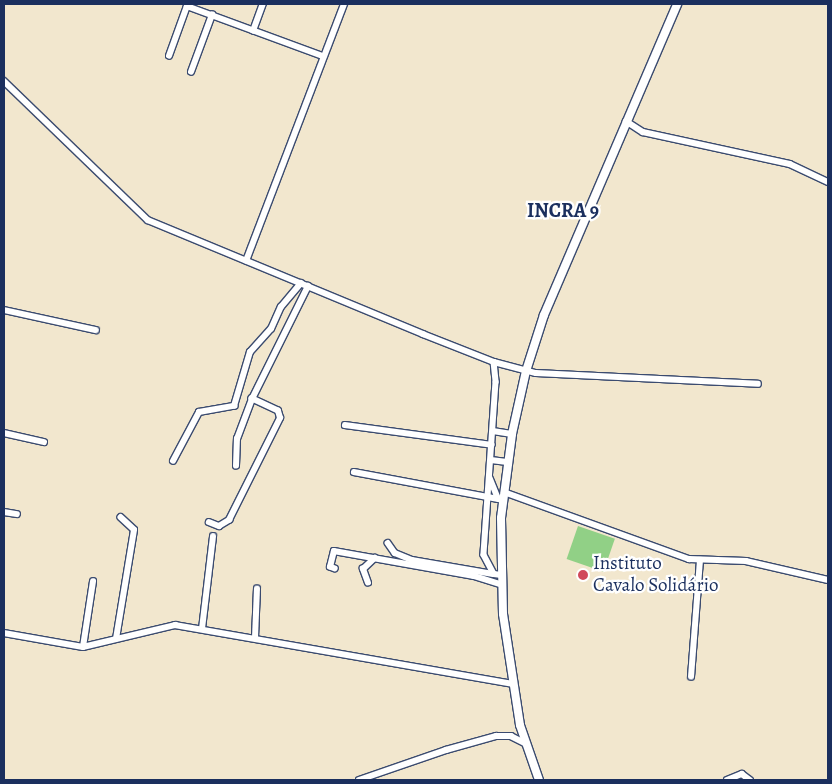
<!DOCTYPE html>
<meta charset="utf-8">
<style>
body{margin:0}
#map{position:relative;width:832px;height:784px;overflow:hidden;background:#f2e7ce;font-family:Alegreya,serif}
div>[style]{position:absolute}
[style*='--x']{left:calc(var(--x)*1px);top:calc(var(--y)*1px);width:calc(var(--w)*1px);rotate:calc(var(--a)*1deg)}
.green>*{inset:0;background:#91d086;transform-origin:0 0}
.roads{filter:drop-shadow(1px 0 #3b4b6f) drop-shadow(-1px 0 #3b4b6f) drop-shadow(0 1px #3b4b6f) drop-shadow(0 -1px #3b4b6f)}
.minor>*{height:5.5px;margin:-2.75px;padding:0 2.75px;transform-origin:2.75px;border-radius:2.75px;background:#fff}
.major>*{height:8px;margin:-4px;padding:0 4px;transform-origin:4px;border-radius:4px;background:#fff}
.dots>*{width:14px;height:14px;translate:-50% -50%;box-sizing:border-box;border:2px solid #fff;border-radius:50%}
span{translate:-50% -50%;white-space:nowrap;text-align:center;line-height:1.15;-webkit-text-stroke:4.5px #fff;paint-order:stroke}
.poi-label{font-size:19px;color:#1b2f5e}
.left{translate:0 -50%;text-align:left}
.neighbourhood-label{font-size:20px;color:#1b2f5e;font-weight:700}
.frame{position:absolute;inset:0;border:5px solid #1b2f5e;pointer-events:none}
</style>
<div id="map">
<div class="green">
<div style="left:578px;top:526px;width:39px;height:35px;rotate:19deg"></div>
</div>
<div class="roads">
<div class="minor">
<div style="--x:253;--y:31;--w:29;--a:-70"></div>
<div style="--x:169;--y:56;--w:53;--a:-70.2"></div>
<div style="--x:187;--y:6;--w:145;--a:20.2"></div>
<div style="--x:191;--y:72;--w:61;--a:-69.8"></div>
<div style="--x:4;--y:81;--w:200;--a:44"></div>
<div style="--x:148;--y:220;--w:298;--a:22.5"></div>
<div style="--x:423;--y:334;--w:76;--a:21.5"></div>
<div style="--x:494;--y:362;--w:43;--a:14.7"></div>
<div style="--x:536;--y:373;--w:222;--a:2.8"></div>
<div style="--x:626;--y:121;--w:20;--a:33"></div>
<div style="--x:643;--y:132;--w:150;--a:12.3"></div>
<div style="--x:790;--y:164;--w:42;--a:25.3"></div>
<div style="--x:246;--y:261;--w:275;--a:-69.1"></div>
<div style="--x:4;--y:310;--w:94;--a:12.3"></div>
<div style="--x:494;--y:362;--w:20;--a:84"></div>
<div style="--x:496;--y:382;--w:173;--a:94"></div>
<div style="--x:484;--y:555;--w:21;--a:62"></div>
<div style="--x:494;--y:574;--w:7;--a:8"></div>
<div style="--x:345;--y:425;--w:148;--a:7.7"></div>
<div style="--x:493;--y:431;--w:19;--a:9"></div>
<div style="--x:4;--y:433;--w:41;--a:12.7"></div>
<div style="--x:491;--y:460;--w:16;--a:7"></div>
<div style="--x:173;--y:461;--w:55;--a:-62"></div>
<div style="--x:199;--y:412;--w:36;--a:-10"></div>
<div style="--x:234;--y:406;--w:56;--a:-73.5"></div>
<div style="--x:250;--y:352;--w:31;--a:-48"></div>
<div style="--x:271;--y:329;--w:24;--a:-66"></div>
<div style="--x:281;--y:307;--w:31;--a:-50"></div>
<div style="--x:236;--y:466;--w:27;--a:-88"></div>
<div style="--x:237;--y:439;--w:43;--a:-69.4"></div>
<div style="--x:252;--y:399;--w:126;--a:-63.6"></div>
<div style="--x:354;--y:472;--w:152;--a:10.6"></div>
<div style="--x:490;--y:478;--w:22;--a:68"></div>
<div style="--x:504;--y:492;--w:197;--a:19.9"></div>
<div style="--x:689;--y:559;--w:57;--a:2"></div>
<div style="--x:746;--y:561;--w:84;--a:13"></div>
<div style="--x:4;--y:512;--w:13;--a:9"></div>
<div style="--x:209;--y:522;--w:11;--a:22"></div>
<div style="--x:219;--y:526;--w:12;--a:-31"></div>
<div style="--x:229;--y:520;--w:114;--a:-63.4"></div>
<div style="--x:280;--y:418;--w:7;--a:-106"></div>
<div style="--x:278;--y:411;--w:29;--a:-155"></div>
<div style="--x:388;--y:543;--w:12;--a:55"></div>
<div style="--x:395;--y:553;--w:18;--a:22"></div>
<div style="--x:412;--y:560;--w:82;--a:9.8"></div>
<div style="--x:335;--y:569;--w:5;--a:-158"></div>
<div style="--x:330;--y:567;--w:16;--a:-76"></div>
<div style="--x:334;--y:551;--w:142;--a:10.1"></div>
<div style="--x:474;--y:576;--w:28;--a:17"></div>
<div style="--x:368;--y:583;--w:15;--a:-110"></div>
<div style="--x:363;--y:569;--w:16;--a:-43"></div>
<div style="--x:202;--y:629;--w:93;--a:-83.2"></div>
<div style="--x:4;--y:633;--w:80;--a:10"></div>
<div style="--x:83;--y:647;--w:95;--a:-13.4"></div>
<div style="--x:175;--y:625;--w:342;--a:9.9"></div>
<div style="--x:255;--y:638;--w:49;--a:-87.7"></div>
<div style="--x:116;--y:639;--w:110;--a:-80.6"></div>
<div style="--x:134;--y:530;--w:18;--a:-137"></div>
<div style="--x:83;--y:647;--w:66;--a:-81.3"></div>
<div style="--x:691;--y:677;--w:117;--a:-85.6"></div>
<div style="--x:359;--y:780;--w:92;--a:-19"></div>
<div style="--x:446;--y:750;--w:52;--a:-15.6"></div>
<div style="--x:496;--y:736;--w:15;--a:0"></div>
<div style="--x:511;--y:736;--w:18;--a:27"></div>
<div style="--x:727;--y:780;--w:16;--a:-22"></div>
<div style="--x:742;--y:774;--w:10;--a:37"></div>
</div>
<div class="major">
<div style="--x:539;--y:780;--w:58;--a:-109.1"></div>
<div style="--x:520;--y:725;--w:112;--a:-98.7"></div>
<div style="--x:503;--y:614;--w:96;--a:-91.2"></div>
<div style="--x:501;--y:518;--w:85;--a:-82.5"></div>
<div style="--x:512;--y:434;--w:65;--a:-77.5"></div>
<div style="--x:526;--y:371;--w:59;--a:-72.2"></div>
<div style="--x:544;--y:315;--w:338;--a:-66.8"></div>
</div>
</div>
<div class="dots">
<div style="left:583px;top:575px;background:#d1495b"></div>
</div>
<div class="poi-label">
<span class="left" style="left:593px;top:575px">Instituto<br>Cavalo Solidário</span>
</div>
<div class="neighbourhood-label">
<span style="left:563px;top:210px">INCRA 9</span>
</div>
<div class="frame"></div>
</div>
